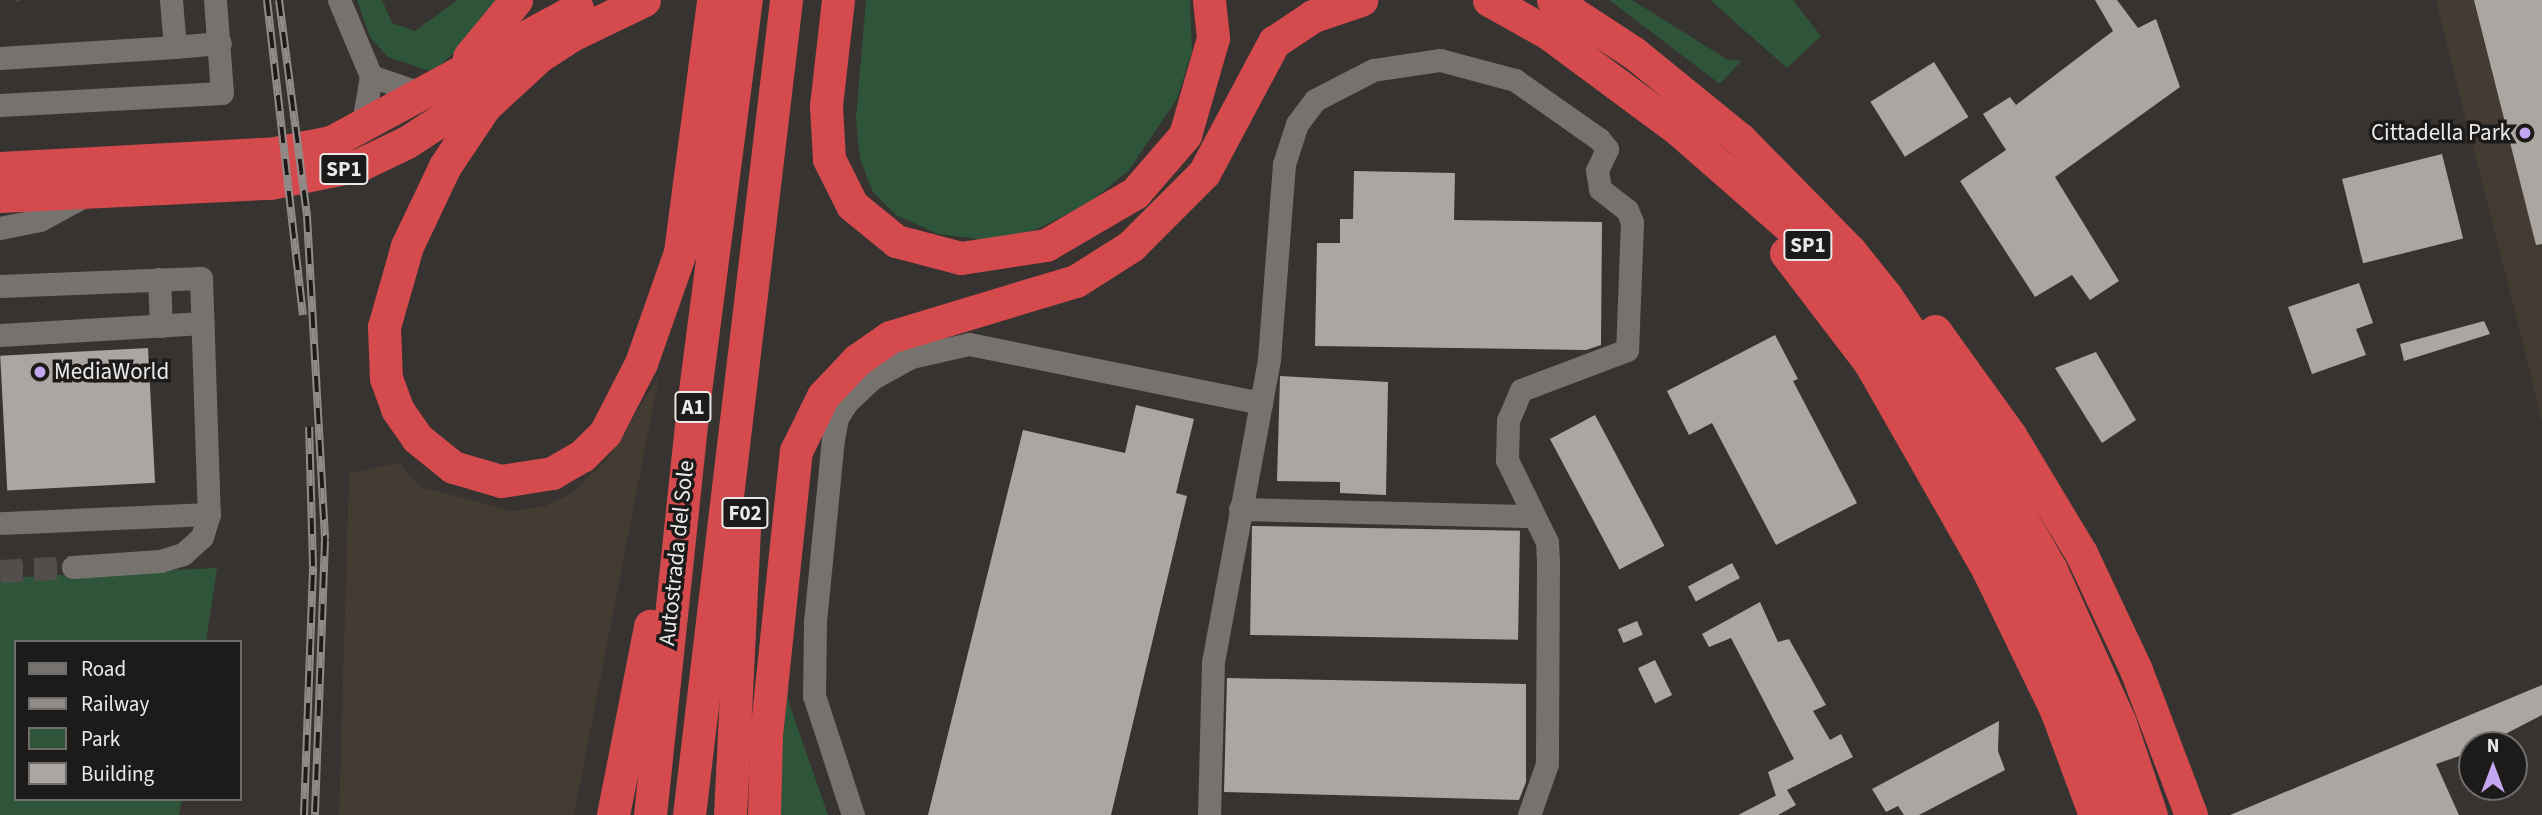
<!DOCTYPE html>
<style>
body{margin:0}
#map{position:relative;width:2542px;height:815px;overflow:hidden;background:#373330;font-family:"Source Sans 3",sans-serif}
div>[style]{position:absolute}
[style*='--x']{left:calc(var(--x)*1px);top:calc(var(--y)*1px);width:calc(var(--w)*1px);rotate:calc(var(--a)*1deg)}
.built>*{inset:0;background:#443b33}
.green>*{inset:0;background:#2e553a}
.building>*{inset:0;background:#aca6a3;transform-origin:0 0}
.minor-tunnel>*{height:23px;margin-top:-11.5px;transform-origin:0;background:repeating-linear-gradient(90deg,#524e4b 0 23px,transparent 0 34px)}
.path>*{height:3.5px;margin-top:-1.75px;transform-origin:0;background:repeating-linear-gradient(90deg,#6f6b69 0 2px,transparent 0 7px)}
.minor>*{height:23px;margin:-11.5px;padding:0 11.5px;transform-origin:11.5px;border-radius:11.5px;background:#76726e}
.highway>*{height:33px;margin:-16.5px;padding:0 16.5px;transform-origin:16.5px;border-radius:16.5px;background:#d54a4d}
.rail>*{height:8px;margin-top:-4px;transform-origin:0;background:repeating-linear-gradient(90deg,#1d1b1a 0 16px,#8e8b88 0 32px);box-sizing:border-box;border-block:2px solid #8e8b88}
.dots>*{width:19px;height:19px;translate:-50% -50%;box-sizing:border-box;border:4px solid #1d1b1a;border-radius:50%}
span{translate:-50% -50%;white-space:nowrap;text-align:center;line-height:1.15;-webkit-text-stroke:7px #1d1b1a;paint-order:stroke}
.shield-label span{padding:2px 5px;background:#1d1b1a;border:2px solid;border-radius:5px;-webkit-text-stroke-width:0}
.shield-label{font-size:21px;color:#ebe9e7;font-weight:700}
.poi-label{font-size:23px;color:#ebe9e7}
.right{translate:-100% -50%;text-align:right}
.left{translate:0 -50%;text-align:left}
.street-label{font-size:23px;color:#ebe9e7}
.legend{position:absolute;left:14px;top:640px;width:228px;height:161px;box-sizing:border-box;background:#1d1b1a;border:2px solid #6f6d6c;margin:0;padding:9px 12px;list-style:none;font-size:21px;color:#ebe9e7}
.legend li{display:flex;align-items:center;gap:14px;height:35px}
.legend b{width:35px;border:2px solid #6f6d6c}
.north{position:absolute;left:2458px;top:731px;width:70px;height:70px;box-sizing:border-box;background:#1d1b1a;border:2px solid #6f6d6c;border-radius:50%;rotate:0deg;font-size:19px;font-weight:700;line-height:28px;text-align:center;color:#ebe9e7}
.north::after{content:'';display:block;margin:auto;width:24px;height:32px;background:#c4a7f1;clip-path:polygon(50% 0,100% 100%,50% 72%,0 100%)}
</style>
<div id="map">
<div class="built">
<div style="clip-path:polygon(2436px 0,2542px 0,2542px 422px,2524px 348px)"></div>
<div style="clip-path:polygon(659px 376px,574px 815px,339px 815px,349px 473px,399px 463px,421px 487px,512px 511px,545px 506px,569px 495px,606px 461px)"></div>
</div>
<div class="green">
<div style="clip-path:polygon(357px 0,382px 0,392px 23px,415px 31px,457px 0,501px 0,480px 29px,433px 72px,388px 57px,370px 37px)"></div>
<div style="clip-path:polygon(866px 0,1190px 0,1192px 51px,1177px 99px,1129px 170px,1089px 203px,1035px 230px,986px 240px,938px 234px,896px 215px,873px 192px,860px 159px,856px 118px)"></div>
<div style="clip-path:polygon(1609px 0,1632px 0,1728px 60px,1741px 61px,1720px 84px)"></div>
<div style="clip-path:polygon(1710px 0,1793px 0,1821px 36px,1787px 68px)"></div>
<div style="clip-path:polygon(217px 568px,206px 642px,16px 642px,16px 799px,182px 799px,179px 815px,0 815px,0 578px)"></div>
<div style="clip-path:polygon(790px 611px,788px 700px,828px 815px,772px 815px)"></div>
</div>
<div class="building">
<div style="clip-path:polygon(2095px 0,2117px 0,2138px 28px,2156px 19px,2180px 87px,2055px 177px,2119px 281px,2090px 300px,2072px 275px,2035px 297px,1960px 181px,2006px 150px,1983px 114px,2010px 97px,2016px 105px,2113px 31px)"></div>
<div style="clip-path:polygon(2474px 0,2542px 0,2542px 244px,2536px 245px)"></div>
<div style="left:1934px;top:62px;width:65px;height:75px;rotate:58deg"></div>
<div style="left:2442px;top:154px;width:87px;height:103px;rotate:76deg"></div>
<div style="clip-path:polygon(1354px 171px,1455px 173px,1454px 220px,1602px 222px,1601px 345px,1586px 350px,1315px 346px,1317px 243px,1340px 243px,1340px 219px,1353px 219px)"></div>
<div style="clip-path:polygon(2359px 283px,2373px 323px,2356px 329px,2366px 355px,2312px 374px,2288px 307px)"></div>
<div style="clip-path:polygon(2484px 321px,2490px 334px,2404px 361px,2400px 344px)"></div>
<div style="clip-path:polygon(1775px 335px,1798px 379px,1793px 381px,1857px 503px,1776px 545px,1712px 423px,1689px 435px,1667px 391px)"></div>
<div style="left:148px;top:348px;width:135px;height:148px;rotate:87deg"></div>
<div style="clip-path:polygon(2096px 352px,2136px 420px,2102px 443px,2055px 368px)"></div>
<div style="clip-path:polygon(1280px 376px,1388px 382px,1386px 495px,1340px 493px,1340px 482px,1277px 481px)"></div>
<div style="clip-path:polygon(1136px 405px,1194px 419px,1176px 493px,1187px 496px,1111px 815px,928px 815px,1023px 430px,1125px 453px)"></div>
<div style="left:1595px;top:415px;width:148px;height:51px;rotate:62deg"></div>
<div style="left:1252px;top:526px;width:268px;height:109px;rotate:1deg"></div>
<div style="left:1732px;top:563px;width:17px;height:50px;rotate:62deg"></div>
<div style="clip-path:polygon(1760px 602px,1778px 642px,1789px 639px,1826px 705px,1813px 711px,1830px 740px,1841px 734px,1853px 757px,1787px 790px,1796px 805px,1778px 815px,1738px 815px,1781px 793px,1776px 796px,1768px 772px,1794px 759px,1731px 638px,1709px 647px,1702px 634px)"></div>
<div style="left:1637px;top:621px;width:15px;height:21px;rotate:67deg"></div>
<div style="left:1655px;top:660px;width:39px;height:19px;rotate:64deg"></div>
<div style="clip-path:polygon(1227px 678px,1526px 684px,1526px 782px,1519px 800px,1224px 792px)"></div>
<div style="clip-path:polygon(2542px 685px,2542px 715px,2484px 745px,2472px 745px,2471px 752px,2436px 764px,2459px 815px,2230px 815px)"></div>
<div style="clip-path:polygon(1999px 721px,1998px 751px,2005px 770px,1919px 815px,1904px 815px,1898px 806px,1886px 812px,1872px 789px)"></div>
</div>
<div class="minor-tunnel">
<div style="--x:0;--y:571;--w:73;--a:-3.1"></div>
</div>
<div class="path">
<div style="--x:18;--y:0;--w:1;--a:45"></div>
</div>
<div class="minor">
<div style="--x:339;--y:0;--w:82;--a:67.2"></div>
<div style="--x:371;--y:76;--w:54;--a:99.6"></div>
<div style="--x:175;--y:47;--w:45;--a:-5.1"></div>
<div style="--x:0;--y:58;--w:175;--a:-3.6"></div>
<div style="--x:175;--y:47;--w:47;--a:-94.9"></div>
<div style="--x:371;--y:76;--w:58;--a:19.1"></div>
<div style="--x:0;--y:105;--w:222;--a:-3.1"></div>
<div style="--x:222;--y:93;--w:93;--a:-94.3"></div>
<div style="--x:0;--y:228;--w:41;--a:-11.3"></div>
<div style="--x:40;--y:220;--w:50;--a:-28.6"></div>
<div style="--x:159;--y:279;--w:47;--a:87.6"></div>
<div style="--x:0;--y:286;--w:201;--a:-2.3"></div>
<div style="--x:201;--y:278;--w:236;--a:88.1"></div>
<div style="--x:209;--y:514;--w:209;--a:177.5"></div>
<div style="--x:0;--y:335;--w:203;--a:-3.4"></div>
<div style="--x:1240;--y:509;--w:290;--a:1.4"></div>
<div style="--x:73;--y:567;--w:87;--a:-3.9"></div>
<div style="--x:160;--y:561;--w:24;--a:-17"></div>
<div style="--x:183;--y:554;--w:25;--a:-42"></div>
<div style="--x:202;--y:537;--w:24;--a:-73"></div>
<div style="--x:853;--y:815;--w:125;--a:-108.1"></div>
<div style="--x:814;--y:696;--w:74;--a:-89.2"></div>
<div style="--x:815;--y:622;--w:184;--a:-84.4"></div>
<div style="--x:833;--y:439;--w:21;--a:-79"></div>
<div style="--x:837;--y:418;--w:19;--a:-58"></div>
<div style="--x:847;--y:402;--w:35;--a:-43"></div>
<div style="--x:873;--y:378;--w:43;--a:-28.9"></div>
<div style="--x:911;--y:357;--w:59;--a:-12.6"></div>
<div style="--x:969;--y:344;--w:298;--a:11.4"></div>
<div style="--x:1209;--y:815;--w:153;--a:-88.5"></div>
<div style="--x:1213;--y:662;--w:308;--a:-79.5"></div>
<div style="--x:1269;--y:359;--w:196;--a:-85.6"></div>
<div style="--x:1284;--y:164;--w:42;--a:-72"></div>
<div style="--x:1297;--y:124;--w:30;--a:-53"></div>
<div style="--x:1315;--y:100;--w:65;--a:-27.3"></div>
<div style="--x:1373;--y:70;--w:68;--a:-8.5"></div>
<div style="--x:1440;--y:60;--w:78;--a:14.9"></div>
<div style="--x:1515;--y:80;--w:103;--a:35.1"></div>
<div style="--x:1599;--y:139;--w:13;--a:51"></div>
<div style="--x:1607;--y:149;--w:23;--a:115"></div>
<div style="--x:1597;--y:170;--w:19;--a:81"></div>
<div style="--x:1600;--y:189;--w:34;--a:38"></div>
<div style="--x:1627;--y:210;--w:13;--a:67"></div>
<div style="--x:1632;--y:222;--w:128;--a:92.2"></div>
<div style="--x:1627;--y:350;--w:113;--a:159.3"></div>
<div style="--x:1521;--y:390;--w:33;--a:113"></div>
<div style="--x:1508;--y:420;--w:40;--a:91.4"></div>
<div style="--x:1507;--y:460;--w:91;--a:64"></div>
<div style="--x:1547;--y:542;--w:19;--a:87"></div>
<div style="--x:1548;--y:561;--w:203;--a:90.3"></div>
<div style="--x:1547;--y:764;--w:54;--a:109.4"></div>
</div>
<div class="highway">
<div style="--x:838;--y:0;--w:107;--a:96.5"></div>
<div style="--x:826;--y:106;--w:53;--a:86.8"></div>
<div style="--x:829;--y:159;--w:51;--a:63.4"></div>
<div style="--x:852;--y:205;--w:57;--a:39.3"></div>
<div style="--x:896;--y:241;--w:67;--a:14.7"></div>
<div style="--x:961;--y:258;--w:86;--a:-8.7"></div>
<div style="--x:1046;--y:245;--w:103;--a:-30.3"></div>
<div style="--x:1135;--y:193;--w:77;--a:-49.2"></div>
<div style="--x:1185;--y:135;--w:101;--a:-73.9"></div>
<div style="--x:1213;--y:38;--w:38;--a:-96"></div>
<div style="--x:1489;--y:0;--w:68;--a:29.2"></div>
<div style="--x:1548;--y:33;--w:163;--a:36.5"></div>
<div style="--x:1679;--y:130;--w:161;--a:41.2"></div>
<div style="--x:1800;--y:236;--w:104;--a:49.7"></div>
<div style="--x:1867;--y:315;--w:99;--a:55.7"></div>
<div style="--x:1923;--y:397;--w:211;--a:60.5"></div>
<div style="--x:2027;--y:581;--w:164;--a:65.9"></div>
<div style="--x:2094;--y:731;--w:89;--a:71"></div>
<div style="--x:1553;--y:0;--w:97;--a:33.2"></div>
<div style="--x:1634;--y:53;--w:136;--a:39.1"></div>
<div style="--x:1740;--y:139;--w:157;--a:45.5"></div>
<div style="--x:1850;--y:251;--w:58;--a:51.3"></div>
<div style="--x:1886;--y:296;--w:107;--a:56"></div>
<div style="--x:1946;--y:385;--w:213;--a:60.4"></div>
<div style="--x:2051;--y:570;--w:168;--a:65.7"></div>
<div style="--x:2120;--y:723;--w:97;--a:71.4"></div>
<div style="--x:469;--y:57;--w:74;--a:-50.5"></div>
<div style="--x:536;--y:59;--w:69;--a:137.3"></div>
<div style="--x:485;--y:106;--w:72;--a:123.7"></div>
<div style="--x:445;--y:166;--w:89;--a:115.4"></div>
<div style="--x:407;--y:246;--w:84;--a:105.9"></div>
<div style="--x:384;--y:327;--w:51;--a:87.8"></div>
<div style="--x:386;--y:378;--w:33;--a:70"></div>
<div style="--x:397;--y:409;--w:35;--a:55"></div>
<div style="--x:417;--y:438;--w:46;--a:38.9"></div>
<div style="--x:453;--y:467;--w:50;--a:16.3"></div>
<div style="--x:501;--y:481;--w:52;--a:-8.9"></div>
<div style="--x:552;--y:473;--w:34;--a:-30"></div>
<div style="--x:582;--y:456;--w:33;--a:-45"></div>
<div style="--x:605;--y:433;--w:79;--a:-62.8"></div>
<div style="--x:641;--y:363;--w:118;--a:-70.6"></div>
<div style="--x:680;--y:252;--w:254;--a:-82.5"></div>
<div style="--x:0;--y:168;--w:275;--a:-3.1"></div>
<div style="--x:275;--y:153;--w:57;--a:-11.1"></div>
<div style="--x:331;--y:142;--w:280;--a:-28.4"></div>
<div style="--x:0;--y:196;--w:270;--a:-2.8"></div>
<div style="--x:270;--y:183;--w:91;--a:-11.4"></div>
<div style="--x:359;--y:165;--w:53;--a:-25.6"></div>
<div style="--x:407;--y:142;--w:197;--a:-33"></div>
<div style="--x:572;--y:35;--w:80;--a:-25.9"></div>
<div style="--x:1786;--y:253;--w:138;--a:52.6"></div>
<div style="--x:1870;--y:363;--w:241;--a:60.3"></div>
<div style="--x:1989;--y:572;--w:153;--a:64.1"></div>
<div style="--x:2056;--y:710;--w:112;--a:69.6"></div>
<div style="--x:1935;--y:331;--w:128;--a:54.2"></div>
<div style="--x:2010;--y:435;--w:138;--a:59"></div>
<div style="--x:2081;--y:553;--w:129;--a:64.8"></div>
<div style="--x:2136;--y:670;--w:155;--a:69.2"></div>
<div style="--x:613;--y:815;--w:193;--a:-78.9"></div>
<div style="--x:650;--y:815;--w:403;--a:-84"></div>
<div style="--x:692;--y:414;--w:418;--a:-82.6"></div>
<div style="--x:689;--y:815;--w:821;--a:-83.21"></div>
<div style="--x:730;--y:815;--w:290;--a:-87.2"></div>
<div style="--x:764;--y:815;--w:80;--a:-88.6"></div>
<div style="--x:766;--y:735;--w:286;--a:-84"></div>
<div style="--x:796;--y:451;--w:61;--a:-63.9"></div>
<div style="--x:823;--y:396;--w:50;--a:-46.6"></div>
<div style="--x:857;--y:360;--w:40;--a:-34.9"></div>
<div style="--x:890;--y:337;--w:194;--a:-16.8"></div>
<div style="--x:1076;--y:281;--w:65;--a:-32.5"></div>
<div style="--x:1131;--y:246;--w:103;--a:-45"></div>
<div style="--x:1204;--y:173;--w:149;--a:-61.9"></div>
<div style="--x:1274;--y:42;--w:47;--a:-33.7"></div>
<div style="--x:1313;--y:16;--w:51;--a:-18.4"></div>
</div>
<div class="rail">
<div style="--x:267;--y:0;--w:317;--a:83.5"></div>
<div style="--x:279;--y:0;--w:218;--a:82.6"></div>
<div style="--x:307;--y:216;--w:324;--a:86.8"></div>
<div style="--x:325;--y:540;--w:275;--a:92.1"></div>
<div style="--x:304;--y:815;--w:249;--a:-87.9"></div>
<div style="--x:313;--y:566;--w:139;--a:-91.6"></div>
</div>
<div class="dots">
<div style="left:2525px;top:133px;background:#c4a7f1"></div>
<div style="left:40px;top:372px;background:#c4a7f1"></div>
</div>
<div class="shield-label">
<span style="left:344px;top:169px">SP1</span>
<span style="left:1808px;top:245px">SP1</span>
<span style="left:693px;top:407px">A1</span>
<span style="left:745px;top:513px">F02</span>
</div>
<div class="poi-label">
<span class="right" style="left:2511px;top:133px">Cittadella Park</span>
<span class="left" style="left:54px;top:372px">MediaWorld</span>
</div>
<div class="street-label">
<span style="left:677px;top:553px;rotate:-84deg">Autostrada del Sole</span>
</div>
<ul class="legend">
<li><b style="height:9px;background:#76726e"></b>Road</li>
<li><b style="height:9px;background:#8e8b88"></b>Railway</li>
<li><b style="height:19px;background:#2e553a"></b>Park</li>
<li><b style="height:19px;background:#aca6a3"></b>Building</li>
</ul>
<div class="north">N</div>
</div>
